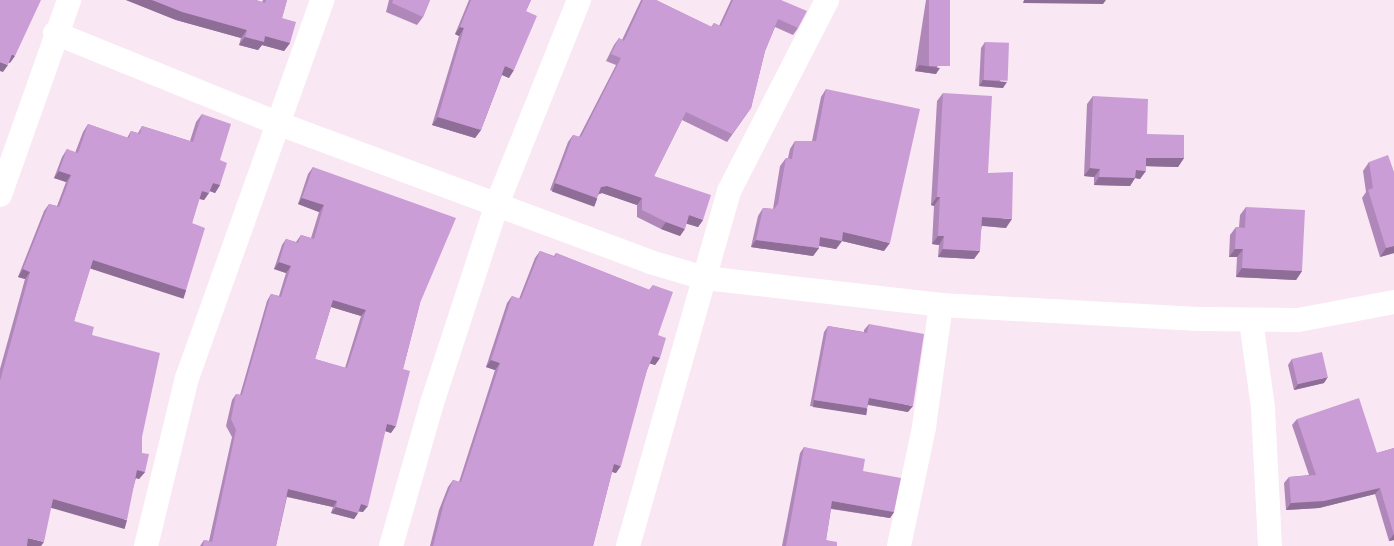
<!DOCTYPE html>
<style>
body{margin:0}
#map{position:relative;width:1394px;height:546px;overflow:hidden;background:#f9e7f3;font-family:Quicksand,sans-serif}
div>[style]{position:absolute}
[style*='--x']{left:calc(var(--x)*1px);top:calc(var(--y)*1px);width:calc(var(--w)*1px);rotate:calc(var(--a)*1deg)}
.minor>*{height:24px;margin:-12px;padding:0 12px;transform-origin:12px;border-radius:12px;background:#fff}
.wall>*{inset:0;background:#af87b9}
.shaded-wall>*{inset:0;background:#8e6e96;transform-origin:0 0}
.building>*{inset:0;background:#cb9dd7;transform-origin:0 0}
span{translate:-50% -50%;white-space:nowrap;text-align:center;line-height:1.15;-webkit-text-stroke:5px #fdf9fb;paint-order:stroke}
</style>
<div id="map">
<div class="minor">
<div style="--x:55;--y:33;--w:240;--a:22.1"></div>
<div style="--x:277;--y:123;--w:398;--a:20.4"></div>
<div style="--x:650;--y:262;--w:57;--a:16.2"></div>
<div style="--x:705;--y:278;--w:238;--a:6.5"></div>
<div style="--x:941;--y:305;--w:262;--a:3.1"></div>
<div style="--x:1203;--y:319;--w:95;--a:0.6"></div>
<div style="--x:1298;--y:320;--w:98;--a:-10.6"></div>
<div style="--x:0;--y:195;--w:207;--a:-70.5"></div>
<div style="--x:1251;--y:321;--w:88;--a:82.1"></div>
<div style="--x:1263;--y:408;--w:138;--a:87.1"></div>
<div style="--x:146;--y:546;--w:173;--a:-76.3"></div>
<div style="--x:187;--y:378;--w:401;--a:-70.3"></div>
<div style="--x:391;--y:546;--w:149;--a:-74"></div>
<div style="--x:432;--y:403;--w:209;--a:-71.9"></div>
<div style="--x:497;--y:204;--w:220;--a:-68.1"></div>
<div style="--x:628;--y:546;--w:369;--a:-74.1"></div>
<div style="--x:729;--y:191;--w:215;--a:-62.8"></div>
<div style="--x:899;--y:546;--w:122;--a:-78.1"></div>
<div style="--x:924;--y:427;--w:123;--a:-82.1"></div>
</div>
<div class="wall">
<div style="clip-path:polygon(126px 0,256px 0,262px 2px,263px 0,287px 0,282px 18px,290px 43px,284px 51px,262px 45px,258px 50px,239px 45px,241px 38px,176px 20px)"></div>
<div style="clip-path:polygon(389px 0,430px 0,423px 17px,417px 25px,386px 12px)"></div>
<div style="clip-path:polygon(469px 0,531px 0,526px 11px,509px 78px,502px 75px,481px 130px,475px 138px,432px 125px,459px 36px,455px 34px)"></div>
<div style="clip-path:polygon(641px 0,656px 0,711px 27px,714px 23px,719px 26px,731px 0,781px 0,798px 28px,793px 35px,775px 27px,765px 51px,751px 108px,727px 142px,682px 120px,654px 176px,703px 220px,698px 227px,686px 223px,680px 236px,661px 229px,637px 217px,637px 205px,602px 193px,599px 194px,592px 205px,550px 190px,568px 142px,573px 135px,579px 137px,616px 65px,606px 61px,614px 45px,619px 38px,622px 40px)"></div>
<div style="clip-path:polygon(926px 0,950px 0,936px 74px,915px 71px)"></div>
<div style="clip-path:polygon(985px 42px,1003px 88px,979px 86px,981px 48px)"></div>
<div style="clip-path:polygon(826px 89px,884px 251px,842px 241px,836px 249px,819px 246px,819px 248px,813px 256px,751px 247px,758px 216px,763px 208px,773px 209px,780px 166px,786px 158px,788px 158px,790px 149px,795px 141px,812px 141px,821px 97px)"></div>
<div style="clip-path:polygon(943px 93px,988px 173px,1006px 228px,982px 226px,974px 259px,938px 257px,939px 245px,932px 244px,934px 206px,931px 205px,937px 101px)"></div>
<div style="clip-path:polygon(1093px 96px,1147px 134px,1184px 158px,1178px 167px,1146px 166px,1140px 179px,1135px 178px,1130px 186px,1094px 185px,1094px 177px,1084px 176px,1087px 104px)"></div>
<div style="clip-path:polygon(202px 114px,220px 160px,220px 185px,215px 193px,210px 191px,204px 200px,199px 199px,192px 223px,186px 290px,180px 297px,90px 268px,74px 321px,92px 335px,142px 437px,142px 453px,145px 472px,139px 479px,136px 478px,122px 527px,51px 507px,0 546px,0 369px,25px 279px,18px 277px,44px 211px,49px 204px,57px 206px,66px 182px,54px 178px,62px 157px,67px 149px,75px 153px,83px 132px,88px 124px,127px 138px,131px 131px,138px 133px,142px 126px,190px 141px,196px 122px)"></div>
<div style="clip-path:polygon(1369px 162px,1394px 172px,1394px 253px,1380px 257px,1362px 198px,1366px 192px,1363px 171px)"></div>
<div style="clip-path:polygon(evenodd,313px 167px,420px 303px,403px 369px,391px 433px,385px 431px,363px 512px,359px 511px,354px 519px,331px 513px,333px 507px,287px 497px,276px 546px,277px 546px,200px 546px,204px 540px,209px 541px,232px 437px,226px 426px,232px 400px,236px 394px,240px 395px,267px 301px,271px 294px,279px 296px,286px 273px,274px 269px,282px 245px,286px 239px,296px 242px,301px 235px,311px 238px,319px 212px,298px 204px,308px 174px,313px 167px,331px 307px,361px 316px,345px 368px,315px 359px,331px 307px)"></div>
<div style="clip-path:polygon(1246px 207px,1302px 271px,1296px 280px,1236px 277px,1237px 257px,1229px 257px,1230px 235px,1236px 227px,1239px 227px,1240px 215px)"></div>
<div style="clip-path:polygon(540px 251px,554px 256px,556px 253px,649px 290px,653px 285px,660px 358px,655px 365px,650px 363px,647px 370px,616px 473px,612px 472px,593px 546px,430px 546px,439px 510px,448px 487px,453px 480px,459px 482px,495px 370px,486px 367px,507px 303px,512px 296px,519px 299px,535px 258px)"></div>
<div style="clip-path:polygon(869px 324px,908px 412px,868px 405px,867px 408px,863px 414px,810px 406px,824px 332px,828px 326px,864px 332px,864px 330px)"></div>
<div style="clip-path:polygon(1292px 359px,1324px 383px,1294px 390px,1288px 365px)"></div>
<div style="clip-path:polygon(1297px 419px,1377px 453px,1394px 448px,1394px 540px,1389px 541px,1375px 494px,1319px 508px,1286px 510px,1284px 483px,1289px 477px,1309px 475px,1292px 425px)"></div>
<div style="clip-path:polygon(804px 447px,863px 471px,894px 512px,890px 518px,831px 509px,826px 540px,837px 546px,782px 546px,800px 453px)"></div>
</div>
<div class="shaded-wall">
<div style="clip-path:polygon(126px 0,152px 0,247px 30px,241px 38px,176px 20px)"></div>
<div style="clip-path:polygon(1024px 0,1106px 0,1103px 4px,1023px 3px)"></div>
<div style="clip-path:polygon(460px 27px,464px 28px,459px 36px,455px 34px)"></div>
<div style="clip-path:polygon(265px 36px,290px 43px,284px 51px,262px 45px,258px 50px,239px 45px,245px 37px)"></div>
<div style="clip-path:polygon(12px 54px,15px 56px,10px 63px,7px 62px)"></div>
<div style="clip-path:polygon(0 62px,8px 65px,3px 72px,0 71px)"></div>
<div style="clip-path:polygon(919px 65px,940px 68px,936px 74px,915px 71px)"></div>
<div style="clip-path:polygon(505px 66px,514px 70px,509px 78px,500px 74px)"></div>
<div style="clip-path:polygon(983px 80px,1007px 82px,1003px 88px,979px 86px)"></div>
<div style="clip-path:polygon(438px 117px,481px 130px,475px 138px,432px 125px)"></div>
<div style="clip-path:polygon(1146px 158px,1184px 158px,1178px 167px,1140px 166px)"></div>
<div style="clip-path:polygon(1090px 168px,1100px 169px,1094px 177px,1084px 176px)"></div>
<div style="clip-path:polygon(1136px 170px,1146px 171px,1140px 179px,1135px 178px,1130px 186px,1094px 185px,1099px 177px)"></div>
<div style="clip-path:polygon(59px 171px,71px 175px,66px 182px,54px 178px)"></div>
<div style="clip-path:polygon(213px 183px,220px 185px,215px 193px,207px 190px)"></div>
<div style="left:555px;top:183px;width:45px;height:9px;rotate:20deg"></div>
<div style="clip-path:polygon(607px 186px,642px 198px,637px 205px,602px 193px,596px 195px,601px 187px)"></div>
<div style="clip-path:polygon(202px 191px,209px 193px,204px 200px,197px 198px)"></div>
<div style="clip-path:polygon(937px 197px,940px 197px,934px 206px,931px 205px)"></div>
<div style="clip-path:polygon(302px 198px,324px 205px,319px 212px,298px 204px)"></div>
<div style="clip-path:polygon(689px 215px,703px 220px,698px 227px,684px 223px)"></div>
<div style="clip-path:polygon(982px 217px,1012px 219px,1006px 228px,976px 225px)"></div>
<div style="clip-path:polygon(666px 222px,685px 229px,680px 236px,661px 229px)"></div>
<div style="clip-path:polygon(843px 232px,890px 243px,884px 251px,838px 240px)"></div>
<div style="clip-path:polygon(938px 236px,944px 236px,939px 245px,932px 244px)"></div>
<div style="clip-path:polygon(820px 237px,842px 241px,836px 249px,815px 245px)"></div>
<div style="clip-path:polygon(756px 240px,819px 248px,813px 256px,751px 247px)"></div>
<div style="clip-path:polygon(1394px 246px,1394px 253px,1380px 257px,1386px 248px)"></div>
<div style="clip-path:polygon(943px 249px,980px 251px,974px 259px,938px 257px)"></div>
<div style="clip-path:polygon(1235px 249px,1243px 249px,1237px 257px,1229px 257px)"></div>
<div style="left:93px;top:260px;width:98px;height:9px;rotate:18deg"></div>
<div style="clip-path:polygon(279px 262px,291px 266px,286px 273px,274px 269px)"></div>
<div style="clip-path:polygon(1242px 268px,1302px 271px,1296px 280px,1236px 277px)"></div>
<div style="clip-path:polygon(23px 269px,30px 272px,25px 279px,18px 277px)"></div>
<div style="clip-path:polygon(333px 300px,366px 310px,361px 316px,328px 306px)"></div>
<div style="clip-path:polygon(653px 356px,660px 358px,655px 365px,648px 363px)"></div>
<div style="clip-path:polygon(491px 360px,500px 363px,495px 370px,486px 367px)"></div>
<div style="clip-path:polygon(1328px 377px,1324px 383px,1294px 390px,1298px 384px)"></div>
<div style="clip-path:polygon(869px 398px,913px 406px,908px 412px,865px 404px)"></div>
<div style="left:814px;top:400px;width:54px;height:7px;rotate:9deg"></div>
<div style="clip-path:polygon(387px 424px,396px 426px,391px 433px,382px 430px)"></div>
<div style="clip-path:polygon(614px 464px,621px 466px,616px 473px,609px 471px)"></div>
<div style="clip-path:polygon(137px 470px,145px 472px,139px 479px,132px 477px)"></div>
<div style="clip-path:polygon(1380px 488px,1375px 494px,1319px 508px,1286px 510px,1291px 503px)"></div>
<div style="clip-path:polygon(288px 489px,337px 501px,333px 507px,284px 496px)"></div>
<div style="left:53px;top:499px;width:77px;height:9px;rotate:16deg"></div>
<div style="clip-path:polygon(832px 501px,894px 512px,890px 518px,828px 508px)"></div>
<div style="clip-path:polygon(361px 504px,368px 506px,363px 512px,356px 511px)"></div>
<div style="clip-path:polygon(336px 507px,358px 513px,354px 519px,331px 513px)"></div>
<div style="clip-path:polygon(1394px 534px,1394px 540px,1389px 541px)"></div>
<div style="clip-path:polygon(28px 538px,44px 542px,41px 546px,23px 546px)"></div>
</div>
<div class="building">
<div style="clip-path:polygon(0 0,41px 0,15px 56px,12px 54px,8px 65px,0 62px)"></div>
<div style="clip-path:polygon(152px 0,256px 0,265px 3px,266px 0,287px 0,282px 18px,296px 22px,290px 43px,265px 36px,264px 42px,245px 37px,247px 30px,182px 12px)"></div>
<div style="clip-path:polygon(393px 0,430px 0,423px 17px,392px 3px)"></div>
<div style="clip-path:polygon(471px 0,531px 0,526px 11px,537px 16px,514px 70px,505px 66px,481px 130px,438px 117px,464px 28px,460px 27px)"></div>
<div style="clip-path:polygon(643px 0,656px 0,712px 27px,714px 23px,721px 26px,733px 0,781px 0,807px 11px,798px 28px,778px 19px,765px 51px,751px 108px,732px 134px,686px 112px,654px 176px,711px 195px,703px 220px,689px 215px,685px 229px,666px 222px,642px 210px,642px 198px,607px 186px,601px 187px,597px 198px,555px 183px,573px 135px,581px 137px,621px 58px,611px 54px,619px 38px,624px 41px)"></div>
<div style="left:929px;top:0;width:21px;height:66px"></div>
<div style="left:985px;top:42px;width:24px;height:38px;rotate:2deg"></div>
<div style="clip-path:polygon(826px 89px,920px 109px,890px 243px,843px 232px,842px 241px,820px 237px,819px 248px,756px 240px,763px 208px,774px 209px,778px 204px,786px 158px,792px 159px,795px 141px,816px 141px)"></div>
<div style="clip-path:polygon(943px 93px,992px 96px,988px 173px,1013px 172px,1012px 219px,982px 217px,980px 251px,943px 249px,944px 236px,938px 236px,940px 197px,937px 197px)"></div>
<div style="clip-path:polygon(1093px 96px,1148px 99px,1147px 134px,1184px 135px,1184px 158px,1146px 158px,1146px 171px,1136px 170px,1135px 178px,1099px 177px,1100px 169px,1090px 168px)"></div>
<div style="clip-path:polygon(202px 114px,231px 124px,220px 160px,227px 163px,220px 185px,213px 183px,209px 193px,202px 191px,192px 223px,205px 228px,186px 290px,93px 260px,74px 321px,94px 327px,92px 335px,160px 353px,142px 437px,142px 453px,149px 454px,145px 472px,137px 470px,127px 520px,53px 499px,44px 542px,28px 538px,27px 546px,0 546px,0 381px,30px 272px,23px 269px,49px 204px,59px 207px,71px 175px,59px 171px,67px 149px,78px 153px,88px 124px,129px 138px,131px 131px,140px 134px,142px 126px,193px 142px)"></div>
<div style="clip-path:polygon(1388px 155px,1394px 172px,1394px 246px,1386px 248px,1368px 190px,1373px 188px,1369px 162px)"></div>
<div style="clip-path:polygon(evenodd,313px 167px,456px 218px,420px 303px,403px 369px,410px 371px,396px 426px,387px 424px,368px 506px,361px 504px,358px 513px,336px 507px,337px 501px,288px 489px,276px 546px,277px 546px,203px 546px,204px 540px,212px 542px,236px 430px,231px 419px,236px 394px,242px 395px,271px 294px,281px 297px,291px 266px,279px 262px,286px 239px,298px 243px,301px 235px,314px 239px,324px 205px,302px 198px,313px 167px,333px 300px,366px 310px,347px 368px,315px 359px,333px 300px)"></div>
<div style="clip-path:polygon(1246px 207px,1305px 210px,1302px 271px,1242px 268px,1243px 249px,1235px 249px,1236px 227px,1245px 228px)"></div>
<div style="clip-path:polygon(540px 251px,555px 257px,556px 253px,650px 290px,653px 285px,673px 292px,658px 335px,666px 338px,660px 358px,653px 356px,647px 370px,621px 466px,614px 464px,593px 546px,433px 546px,444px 503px,453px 480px,461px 482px,500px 363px,491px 360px,512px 296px,521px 299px)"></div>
<div style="clip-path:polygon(869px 324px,924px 334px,913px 406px,869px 398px,867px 408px,814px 400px,828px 326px,867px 333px)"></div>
<div style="left:1322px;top:352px;width:26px;height:31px;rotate:77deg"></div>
<div style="clip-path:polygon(1359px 398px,1377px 453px,1394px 448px,1394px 535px,1380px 488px,1324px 501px,1291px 503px,1289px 477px,1316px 475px,1297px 419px)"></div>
<div style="clip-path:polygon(804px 447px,865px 459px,863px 471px,901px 478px,894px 512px,832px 501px,826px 540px,837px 542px,837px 546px,786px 546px)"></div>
</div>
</div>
